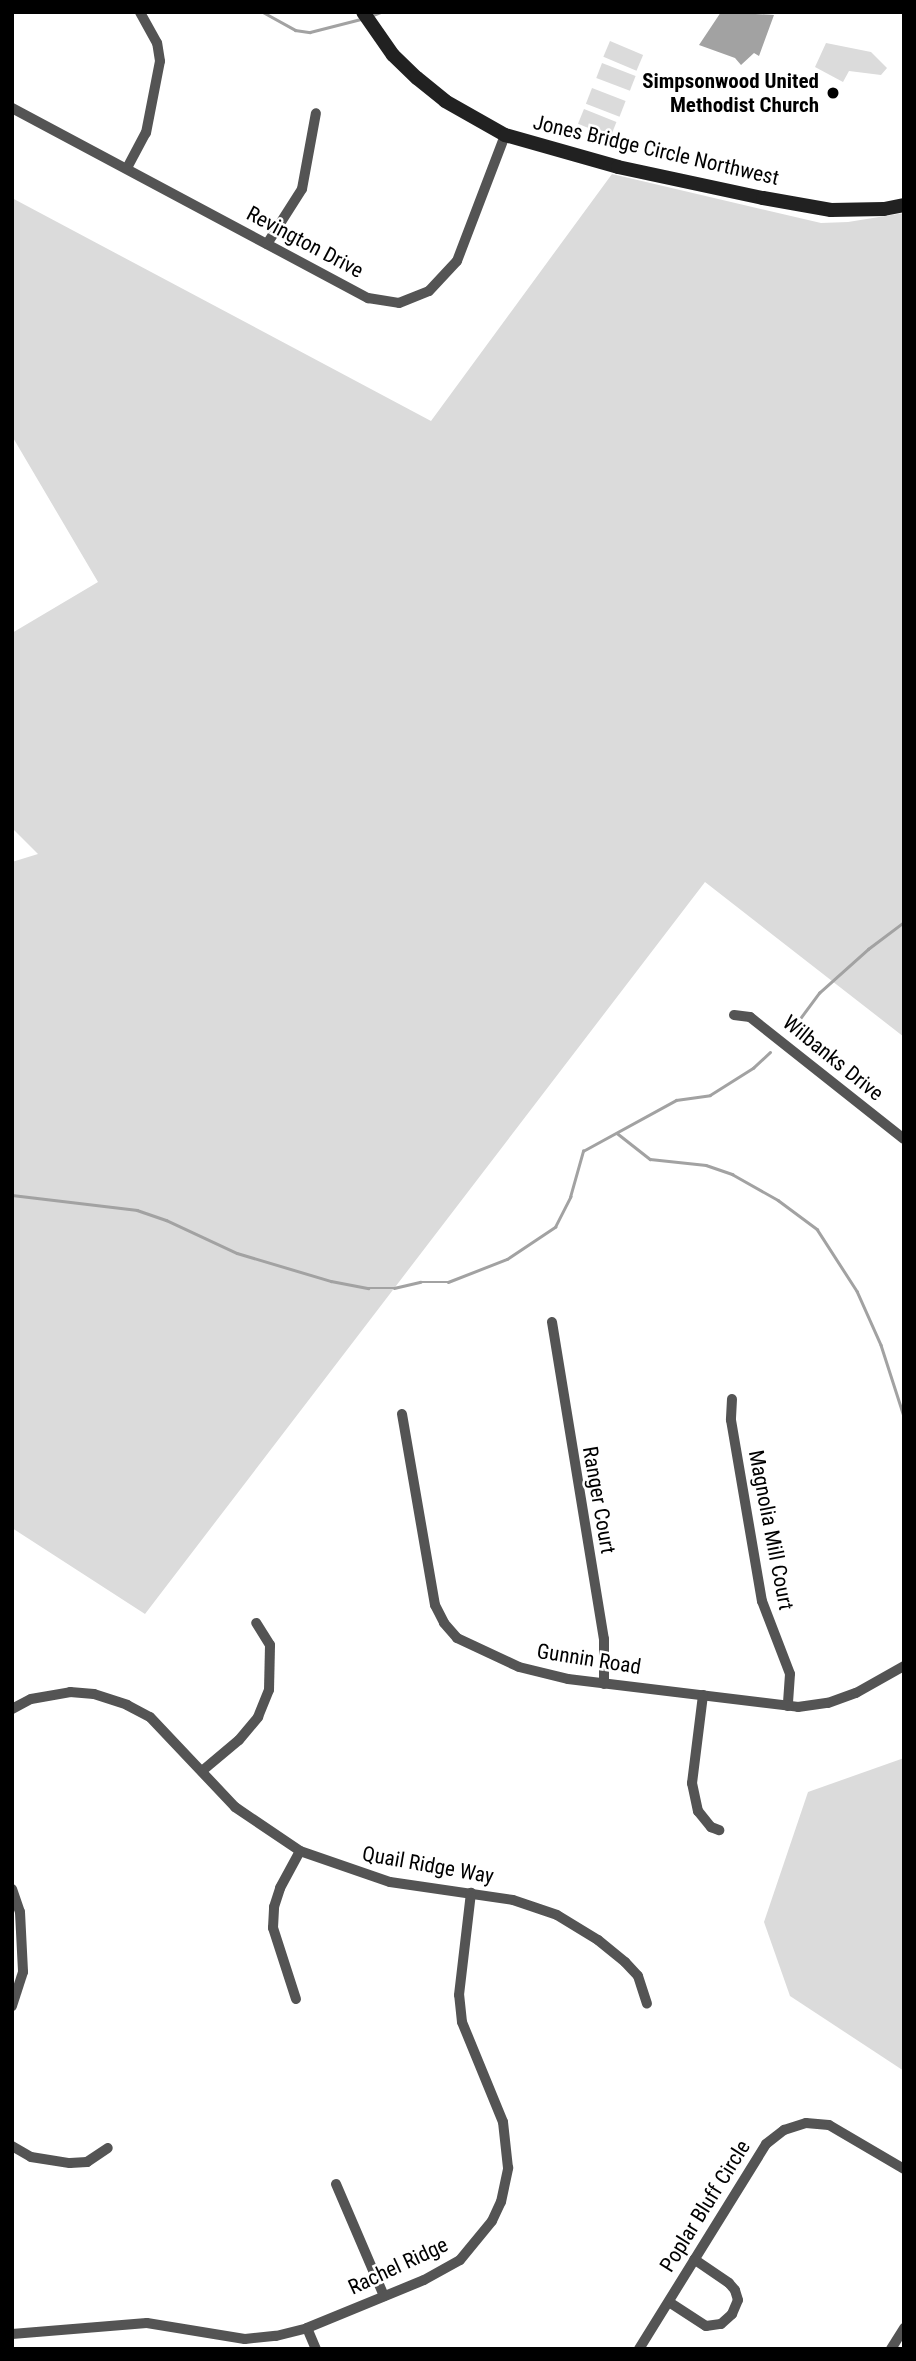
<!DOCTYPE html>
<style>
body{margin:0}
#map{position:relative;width:916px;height:2361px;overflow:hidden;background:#fff;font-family:"Roboto Condensed",sans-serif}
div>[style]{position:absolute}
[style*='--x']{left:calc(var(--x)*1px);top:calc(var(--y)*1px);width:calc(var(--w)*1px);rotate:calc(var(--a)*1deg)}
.green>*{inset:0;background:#dbdbdb;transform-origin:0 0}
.water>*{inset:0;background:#a2a2a2}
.stream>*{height:2.5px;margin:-1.25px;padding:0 1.25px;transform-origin:1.25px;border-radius:1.25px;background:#a2a2a2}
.street>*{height:10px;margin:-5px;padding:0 5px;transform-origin:5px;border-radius:5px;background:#545454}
.secondary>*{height:14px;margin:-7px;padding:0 7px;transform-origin:7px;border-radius:7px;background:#212121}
.dots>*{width:19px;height:19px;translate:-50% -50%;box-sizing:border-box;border:4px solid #fff;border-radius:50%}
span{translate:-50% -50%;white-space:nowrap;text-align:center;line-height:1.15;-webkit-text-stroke:5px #fff;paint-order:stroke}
.poi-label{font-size:21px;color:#000;font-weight:700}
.right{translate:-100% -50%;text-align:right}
.street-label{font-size:21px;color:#000}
.frame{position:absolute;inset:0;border:14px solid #000;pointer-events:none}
</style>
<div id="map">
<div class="green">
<div style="left:610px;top:41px;width:36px;height:17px;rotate:23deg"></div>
<div style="clip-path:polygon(826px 43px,871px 52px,887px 68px,881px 75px,849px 71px,843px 82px,815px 67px)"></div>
<div style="left:602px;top:63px;width:36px;height:16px;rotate:21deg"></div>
<div style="left:592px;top:88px;width:36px;height:17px;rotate:21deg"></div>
<div style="left:584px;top:109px;width:35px;height:16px;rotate:22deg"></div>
<div style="clip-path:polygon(612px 174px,821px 223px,848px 222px,904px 213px,904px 1037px,705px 882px,145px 1614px,12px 1528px,12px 862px,38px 854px,12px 828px,12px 633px,98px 582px,12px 436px,12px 198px,431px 421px)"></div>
<div style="clip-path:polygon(904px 1758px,904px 2071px,790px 1996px,764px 1922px,808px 1792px)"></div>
</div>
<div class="water">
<div style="clip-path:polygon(721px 12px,774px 15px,759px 56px,754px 53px,741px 65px,735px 58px,699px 45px)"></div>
</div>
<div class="stream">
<div style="--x:263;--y:12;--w:37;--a:29"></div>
<div style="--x:295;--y:30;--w:15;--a:8"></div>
<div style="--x:310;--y:32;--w:53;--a:-14.3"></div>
<div style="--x:371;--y:16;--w:11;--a:-22"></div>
<div style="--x:793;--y:1028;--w:44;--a:-53.4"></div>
<div style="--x:819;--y:993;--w:66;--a:-41.9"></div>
<div style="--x:868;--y:949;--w:45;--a:-36.9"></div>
<div style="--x:617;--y:1133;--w:42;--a:38.2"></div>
<div style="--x:650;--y:1159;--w:56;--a:6.1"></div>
<div style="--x:706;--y:1165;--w:28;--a:19"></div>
<div style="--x:732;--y:1174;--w:53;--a:29.5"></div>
<div style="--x:778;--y:1200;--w:49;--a:36.6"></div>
<div style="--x:817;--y:1229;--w:74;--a:57.2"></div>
<div style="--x:857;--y:1291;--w:59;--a:66"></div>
<div style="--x:881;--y:1345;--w:75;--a:72.1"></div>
<div style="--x:12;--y:1195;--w:126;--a:6.8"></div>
<div style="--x:137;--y:1210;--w:31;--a:19"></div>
<div style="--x:166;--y:1220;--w:78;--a:24.9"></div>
<div style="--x:237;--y:1253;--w:98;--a:16.6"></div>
<div style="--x:331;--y:1281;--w:38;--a:11"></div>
<div style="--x:368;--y:1288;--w:26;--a:0"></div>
<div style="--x:394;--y:1288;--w:27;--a:-13"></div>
<div style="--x:420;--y:1282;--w:28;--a:0"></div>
<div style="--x:448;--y:1282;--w:63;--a:-21.3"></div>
<div style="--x:507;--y:1259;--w:58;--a:-33.7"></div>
<div style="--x:555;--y:1227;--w:34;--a:-63"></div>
<div style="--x:570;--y:1197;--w:48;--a:-74.2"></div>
<div style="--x:583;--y:1151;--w:106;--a:-28.7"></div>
<div style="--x:676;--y:1100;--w:34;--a:-8"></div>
<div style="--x:710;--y:1095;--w:51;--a:-32.1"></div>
<div style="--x:753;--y:1068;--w:23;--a:-43"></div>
</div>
<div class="street">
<div style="--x:12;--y:108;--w:404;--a:28.1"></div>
<div style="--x:368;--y:298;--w:31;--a:9"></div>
<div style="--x:399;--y:303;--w:32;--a:-22"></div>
<div style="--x:429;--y:291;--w:41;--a:-47"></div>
<div style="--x:457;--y:261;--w:135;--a:-69.1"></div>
<div style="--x:127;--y:168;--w:40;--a:-62"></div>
<div style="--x:146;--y:133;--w:73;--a:-79"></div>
<div style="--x:160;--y:61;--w:18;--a:-99"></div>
<div style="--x:157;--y:43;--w:35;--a:-119"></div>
<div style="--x:267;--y:244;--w:65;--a:-57.5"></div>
<div style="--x:302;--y:189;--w:77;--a:-79.6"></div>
<div style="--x:734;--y:1015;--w:16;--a:7"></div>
<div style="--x:750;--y:1017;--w:196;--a:38.4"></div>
<div style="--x:552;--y:1322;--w:321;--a:80.7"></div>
<div style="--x:604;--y:1639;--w:45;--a:90"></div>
<div style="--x:732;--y:1399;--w:21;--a:93"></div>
<div style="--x:731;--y:1420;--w:184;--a:80.3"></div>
<div style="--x:762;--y:1601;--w:78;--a:69"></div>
<div style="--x:790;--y:1674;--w:32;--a:94"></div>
<div style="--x:402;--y:1414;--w:194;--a:80.2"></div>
<div style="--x:435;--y:1605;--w:20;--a:63"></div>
<div style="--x:444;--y:1623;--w:20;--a:49"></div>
<div style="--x:457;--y:1638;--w:68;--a:25.1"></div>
<div style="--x:519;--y:1667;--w:50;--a:13.8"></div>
<div style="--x:568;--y:1679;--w:232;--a:6.9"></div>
<div style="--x:798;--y:1707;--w:30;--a:-8"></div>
<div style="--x:828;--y:1703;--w:30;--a:-20"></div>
<div style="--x:856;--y:1693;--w:55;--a:-29.4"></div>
<div style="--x:703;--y:1695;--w:89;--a:97.1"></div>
<div style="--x:692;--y:1783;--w:29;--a:78"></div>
<div style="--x:698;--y:1811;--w:21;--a:51"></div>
<div style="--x:711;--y:1827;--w:9;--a:21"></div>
<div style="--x:12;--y:1709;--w:21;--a:-28"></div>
<div style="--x:31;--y:1699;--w:40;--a:-10"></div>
<div style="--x:70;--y:1692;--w:24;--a:5"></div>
<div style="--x:94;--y:1694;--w:35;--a:18"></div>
<div style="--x:127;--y:1705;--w:26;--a:28"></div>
<div style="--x:150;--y:1717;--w:124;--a:46.6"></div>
<div style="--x:235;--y:1807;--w:78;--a:34.1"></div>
<div style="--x:300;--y:1851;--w:95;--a:19"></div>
<div style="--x:390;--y:1882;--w:124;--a:8.3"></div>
<div style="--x:513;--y:1900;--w:46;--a:18.8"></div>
<div style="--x:557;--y:1915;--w:48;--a:31.4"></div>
<div style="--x:598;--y:1940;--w:35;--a:39"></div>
<div style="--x:625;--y:1962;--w:19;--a:47"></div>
<div style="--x:638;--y:1976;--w:29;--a:72"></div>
<div style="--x:202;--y:1771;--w:48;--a:-40"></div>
<div style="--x:239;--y:1740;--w:30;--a:-50"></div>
<div style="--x:258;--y:1717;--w:29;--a:-68"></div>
<div style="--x:269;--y:1690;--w:45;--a:-88.7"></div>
<div style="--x:270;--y:1645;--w:26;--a:-122"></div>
<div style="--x:12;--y:1889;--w:24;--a:71"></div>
<div style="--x:20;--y:1912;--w:60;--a:87.1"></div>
<div style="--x:23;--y:1972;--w:36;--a:108"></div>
<div style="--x:296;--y:1999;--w:75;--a:-107.9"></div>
<div style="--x:273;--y:1928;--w:21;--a:-87"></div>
<div style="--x:274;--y:1907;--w:20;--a:-72"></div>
<div style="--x:280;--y:1888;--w:42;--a:-61.6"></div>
<div style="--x:12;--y:2146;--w:22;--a:30"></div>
<div style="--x:31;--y:2157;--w:39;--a:9"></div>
<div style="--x:70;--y:2163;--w:17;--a:-3"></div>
<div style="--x:87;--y:2162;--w:25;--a:-34"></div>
<div style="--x:336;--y:2184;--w:122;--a:66.8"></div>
<div style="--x:669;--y:2302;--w:44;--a:33"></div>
<div style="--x:706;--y:2326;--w:15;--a:-8"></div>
<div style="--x:721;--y:2324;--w:15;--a:-42"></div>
<div style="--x:732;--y:2314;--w:15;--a:-67"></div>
<div style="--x:738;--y:2300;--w:10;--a:-107"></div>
<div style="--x:735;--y:2290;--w:9;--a:-131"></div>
<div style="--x:729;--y:2283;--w:42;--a:-145.6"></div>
<div style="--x:307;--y:2328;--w:23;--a:67"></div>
<div style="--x:12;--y:2334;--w:135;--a:-4.7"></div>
<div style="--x:147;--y:2323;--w:99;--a:9.3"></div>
<div style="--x:245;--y:2339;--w:31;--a:-6"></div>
<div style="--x:276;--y:2336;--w:32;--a:-14"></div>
<div style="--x:307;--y:2328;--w:126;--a:-22.3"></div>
<div style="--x:424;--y:2280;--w:41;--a:-29.1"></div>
<div style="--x:460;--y:2260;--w:50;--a:-50.6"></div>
<div style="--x:492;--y:2221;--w:21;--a:-65"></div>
<div style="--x:501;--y:2202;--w:35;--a:-78"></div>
<div style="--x:508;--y:2168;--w:46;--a:-96.2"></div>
<div style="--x:503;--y:2122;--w:108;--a:-112.3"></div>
<div style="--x:462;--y:2022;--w:27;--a:-96"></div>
<div style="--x:459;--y:1995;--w:103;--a:-83.3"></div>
<div style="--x:639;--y:2349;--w:241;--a:-58.2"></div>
<div style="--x:766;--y:2144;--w:23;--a:-38"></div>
<div style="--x:784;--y:2130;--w:23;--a:-18"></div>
<div style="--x:806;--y:2123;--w:23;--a:5"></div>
<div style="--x:829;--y:2125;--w:87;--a:30.4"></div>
<div style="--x:891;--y:2349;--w:25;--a:-58"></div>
</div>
<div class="secondary">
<div style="--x:363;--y:12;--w:52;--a:55.1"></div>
<div style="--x:393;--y:55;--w:33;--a:44"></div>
<div style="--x:417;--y:78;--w:36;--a:39"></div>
<div style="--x:445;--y:101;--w:69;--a:29.5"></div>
<div style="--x:505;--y:135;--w:117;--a:15.8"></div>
<div style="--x:618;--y:167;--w:148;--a:12.1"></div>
<div style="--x:763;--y:198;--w:69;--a:10"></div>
<div style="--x:831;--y:210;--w:53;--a:-1.1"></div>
<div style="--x:884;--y:209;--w:20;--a:-11"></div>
</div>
<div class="dots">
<div style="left:833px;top:93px;background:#000"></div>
</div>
<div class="poi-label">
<span class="right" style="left:819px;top:93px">Simpsonwood United<br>Methodist Church</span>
</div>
<div class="street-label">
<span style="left:656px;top:150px;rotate:13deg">Jones Bridge Circle Northwest</span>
<span style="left:305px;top:242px;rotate:28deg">Revington Drive</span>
<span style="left:833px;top:1058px;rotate:39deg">Wilbanks Drive</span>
<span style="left:599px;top:1500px;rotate:80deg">Ranger Court</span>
<span style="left:771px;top:1530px;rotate:79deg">Magnolia Mill Court</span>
<span style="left:589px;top:1659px;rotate:9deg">Gunnin Road</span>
<span style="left:428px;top:1865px;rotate:10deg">Quail Ridge Way</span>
<span style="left:705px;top:2206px;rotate:-58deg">Poplar Bluff Circle</span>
<span style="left:398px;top:2266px;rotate:-25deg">Rachel Ridge</span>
</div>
<div class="frame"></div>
</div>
